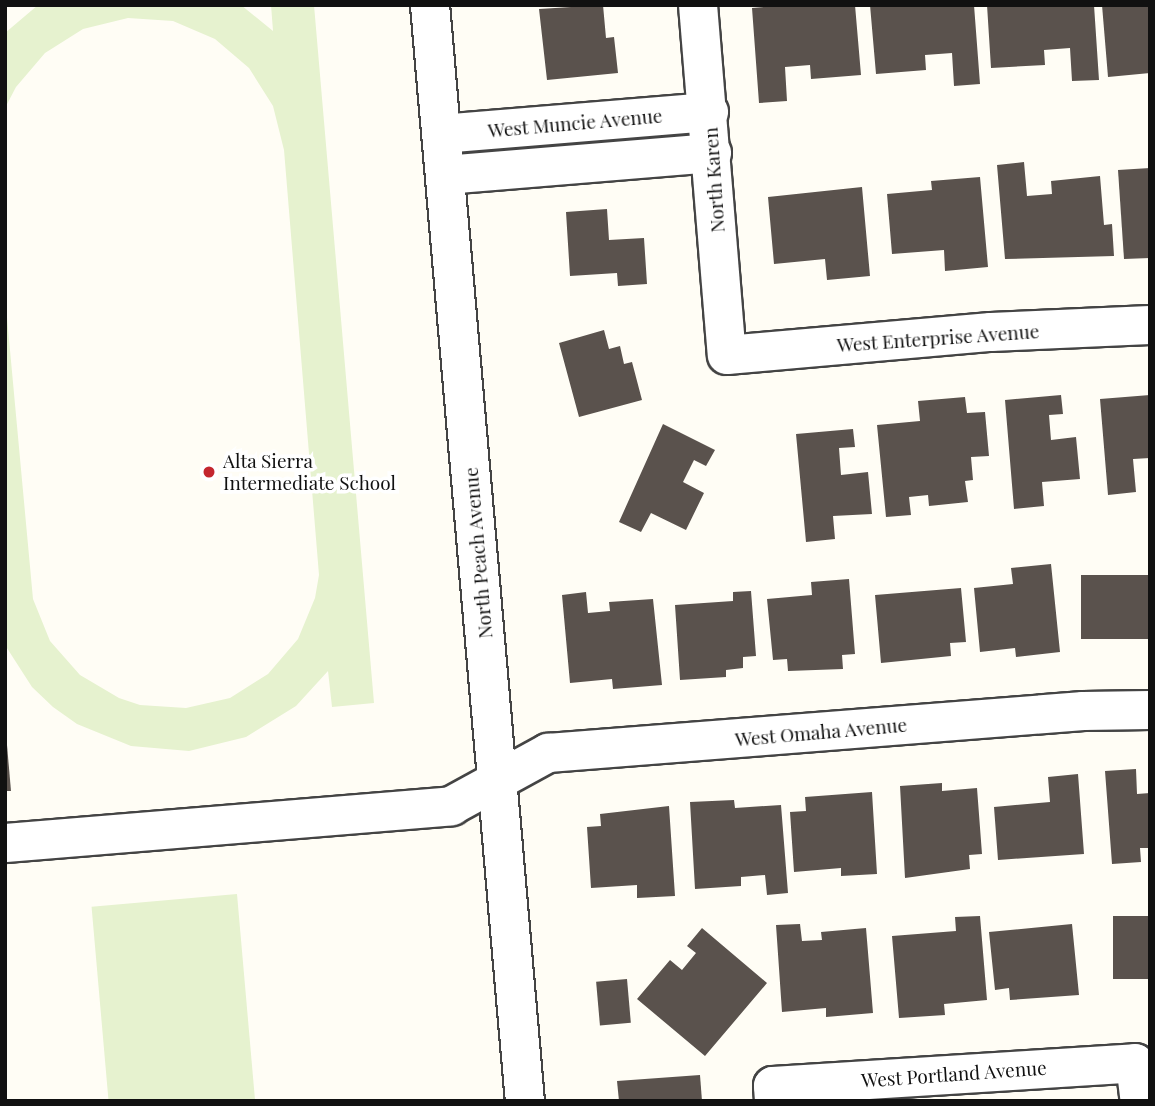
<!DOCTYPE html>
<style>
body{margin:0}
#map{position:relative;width:1155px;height:1106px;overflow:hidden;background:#fffdf5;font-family:"Playfair Display",serif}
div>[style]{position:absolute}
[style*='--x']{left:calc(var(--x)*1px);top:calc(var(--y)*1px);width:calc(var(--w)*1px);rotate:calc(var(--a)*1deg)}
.pitch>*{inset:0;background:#e6f2cf;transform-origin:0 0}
.building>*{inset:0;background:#5a524d;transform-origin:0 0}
.roads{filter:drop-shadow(2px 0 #444) drop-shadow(-2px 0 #444) drop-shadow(0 2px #444) drop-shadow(0 -2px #444)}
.minor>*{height:38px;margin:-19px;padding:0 19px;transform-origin:19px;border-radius:19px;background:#fff}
.dots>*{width:19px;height:19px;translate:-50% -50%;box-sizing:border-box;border:4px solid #fff;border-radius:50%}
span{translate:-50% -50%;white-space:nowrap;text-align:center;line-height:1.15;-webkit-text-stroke:7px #fff;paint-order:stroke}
.street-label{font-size:19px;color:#111}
.poi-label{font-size:19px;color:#111}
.left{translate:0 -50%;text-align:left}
.frame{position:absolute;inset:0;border:7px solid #111;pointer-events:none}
</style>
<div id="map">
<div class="pitch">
<div style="clip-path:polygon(38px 5px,241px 5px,273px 31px,271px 5px,314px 5px,374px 703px,332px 707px,328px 671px,296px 706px,246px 737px,189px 751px,131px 746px,77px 724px,53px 707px,32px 687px,5px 645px,5px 296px,33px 599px,50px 641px,80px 675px,119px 698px,140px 705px,186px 708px,230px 698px,268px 674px,298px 639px,315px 598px,319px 575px,284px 150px,273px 106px,249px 68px,215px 39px,173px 21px,128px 18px,83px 29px,45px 53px,16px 87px,5px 108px,5px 33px)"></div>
<div style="left:237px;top:894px;width:208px;height:146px;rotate:85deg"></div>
</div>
<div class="building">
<div style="clip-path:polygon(603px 5px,606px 38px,614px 37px,618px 73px,547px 80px,539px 9px)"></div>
<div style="clip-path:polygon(785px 5px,855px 5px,861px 75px,811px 79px,810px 65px,785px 67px,787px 101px,759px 103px,752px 8px)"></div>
<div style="clip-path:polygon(870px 5px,974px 5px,980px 84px,954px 86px,952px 53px,925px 55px,926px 70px,876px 74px)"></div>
<div style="clip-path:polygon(987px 5px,1094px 5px,1099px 80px,1072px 81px,1070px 48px,1044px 50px,1045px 65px,991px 68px)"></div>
<div style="clip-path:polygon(1102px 5px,1150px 5px,1150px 73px,1108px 77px)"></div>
<div style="clip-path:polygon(1024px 162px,1027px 196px,1052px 194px,1051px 181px,1100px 176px,1104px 225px,1112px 224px,1114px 256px,1005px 259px,997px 165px)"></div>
<div style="clip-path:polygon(1150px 168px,1150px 258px,1124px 259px,1118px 170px)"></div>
<div style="clip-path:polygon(980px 177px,988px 267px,945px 271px,944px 250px,892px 254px,887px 194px,932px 190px,931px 181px)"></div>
<div style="clip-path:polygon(862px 187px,870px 276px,827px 280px,825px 259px,774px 264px,768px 197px)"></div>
<div style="clip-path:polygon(607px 209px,609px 240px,644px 238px,647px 284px,618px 286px,617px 273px,570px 276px,566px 212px)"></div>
<div style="clip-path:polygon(604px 330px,609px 349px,620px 346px,624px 364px,632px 362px,642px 400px,579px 417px,559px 343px)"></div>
<div style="clip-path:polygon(1061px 395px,1063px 414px,1049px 415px,1051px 440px,1076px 437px,1080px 479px,1042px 482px,1044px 506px,1014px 509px,1005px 400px)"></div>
<div style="clip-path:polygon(1150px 395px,1150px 458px,1133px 459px,1136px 492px,1108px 495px,1100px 399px)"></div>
<div style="clip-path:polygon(965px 397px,967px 413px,985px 412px,989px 456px,971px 457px,973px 480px,965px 481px,968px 502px,929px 506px,928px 495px,909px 497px,911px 515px,886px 517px,877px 425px,920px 421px,918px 401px)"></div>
<div style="clip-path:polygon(663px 424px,715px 450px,706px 466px,694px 460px,683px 482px,704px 493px,686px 530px,651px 513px,641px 532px,619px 522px)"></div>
<div style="clip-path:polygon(853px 429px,855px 447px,839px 448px,841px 475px,868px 472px,872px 514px,833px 516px,835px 539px,806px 542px,796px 434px)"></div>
<div style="clip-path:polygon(1051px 564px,1060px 652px,1016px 657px,1015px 648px,980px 652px,974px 588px,1013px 584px,1011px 568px)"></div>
<div style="left:1150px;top:575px;width:64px;height:69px;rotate:90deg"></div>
<div style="clip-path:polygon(849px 579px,855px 654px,842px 655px,843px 669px,788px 671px,787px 659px,773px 660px,767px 599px,812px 595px,811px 582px)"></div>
<div style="clip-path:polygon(961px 588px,966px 642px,950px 643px,951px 656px,881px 663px,875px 595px)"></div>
<div style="clip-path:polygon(751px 591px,756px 656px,743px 657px,743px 668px,726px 670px,726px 677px,680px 680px,675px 605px,733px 601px,733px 592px)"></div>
<div style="clip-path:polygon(586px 592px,588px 613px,610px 611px,609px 602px,653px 599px,662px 685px,613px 689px,612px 679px,570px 683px,562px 595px)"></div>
<div style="clip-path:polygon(7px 745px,11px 791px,5px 791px,5px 746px)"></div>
<div style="clip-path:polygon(1136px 769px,1137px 794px,1150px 793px,1150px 848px,1140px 848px,1141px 862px,1112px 864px,1105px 771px)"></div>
<div style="clip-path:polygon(1078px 774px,1084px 854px,998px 860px,994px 807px,1050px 802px,1048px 777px)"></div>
<div style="clip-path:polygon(942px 783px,942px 791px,977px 788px,982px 854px,969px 855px,970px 869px,905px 878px,900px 786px)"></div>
<div style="clip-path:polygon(872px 792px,877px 874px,841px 876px,841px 868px,794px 872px,790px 812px,806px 811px,805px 797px)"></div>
<div style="clip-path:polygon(734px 800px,735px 808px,781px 805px,788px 893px,767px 895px,765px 875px,741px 877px,741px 886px,695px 889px,690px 802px)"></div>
<div style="clip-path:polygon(669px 806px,675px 896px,637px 898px,637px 885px,591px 888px,587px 827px,601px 826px,600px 814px)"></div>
<div style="clip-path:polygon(980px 916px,987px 1000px,944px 1004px,945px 1015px,899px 1018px,892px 936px,956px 931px,955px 917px)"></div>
<div style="left:1150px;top:916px;width:63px;height:37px;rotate:90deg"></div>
<div style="clip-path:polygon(800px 924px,802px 941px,822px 940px,821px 932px,866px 928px,873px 1013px,826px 1017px,826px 1008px,782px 1012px,776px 925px)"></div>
<div style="clip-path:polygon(1072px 924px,1079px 995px,1010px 1000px,1009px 988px,995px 990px,989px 932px)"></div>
<div style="clip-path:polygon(702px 928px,767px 983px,705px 1056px,637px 999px,670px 960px,682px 970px,696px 953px,687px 946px)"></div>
<div style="left:627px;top:979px;width:44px;height:31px;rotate:85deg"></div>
<div style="clip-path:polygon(700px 1075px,702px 1101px,619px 1101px,617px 1081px)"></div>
</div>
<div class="roads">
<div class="minor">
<div style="--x:430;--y:5;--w:1100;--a:85.05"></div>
<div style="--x:698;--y:5;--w:351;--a:85.3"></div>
<div style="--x:727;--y:355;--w:265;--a:-5"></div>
<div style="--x:991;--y:332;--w:159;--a:-2.5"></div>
<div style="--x:441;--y:134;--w:269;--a:-4.7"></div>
<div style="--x:445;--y:175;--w:268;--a:-4.7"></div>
<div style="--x:5;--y:843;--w:448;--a:-4.7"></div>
<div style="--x:451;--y:806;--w:111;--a:-28.7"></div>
<div style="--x:548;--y:753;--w:537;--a:-4.49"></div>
<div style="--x:1083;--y:711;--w:67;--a:-0.9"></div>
<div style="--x:774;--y:1101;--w:15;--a:-94"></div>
<div style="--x:773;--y:1086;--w:363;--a:-3.6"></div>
<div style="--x:1135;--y:1063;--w:38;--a:83"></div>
</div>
</div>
<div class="dots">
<div style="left:209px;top:472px;background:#c4262e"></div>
</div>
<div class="street-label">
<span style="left:575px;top:123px;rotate:-5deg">West Muncie Avenue</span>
<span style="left:714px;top:180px;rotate:-94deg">North Karen</span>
<span style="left:938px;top:338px;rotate:-4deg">West Enterprise Avenue</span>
<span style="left:478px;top:553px;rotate:-95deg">North Peach Avenue</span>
<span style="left:821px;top:732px;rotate:-5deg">West Omaha Avenue</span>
<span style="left:954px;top:1074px;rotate:-4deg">West Portland Avenue</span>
</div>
<div class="poi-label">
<span class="left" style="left:223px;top:472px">Alta Sierra<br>Intermediate School</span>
</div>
<div class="frame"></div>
</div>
